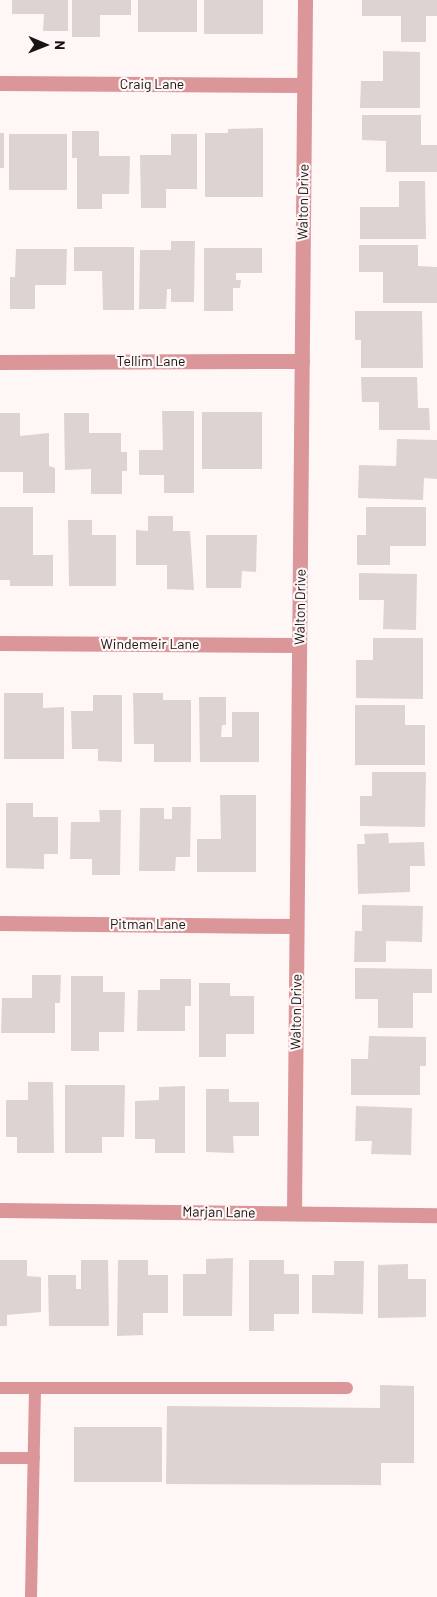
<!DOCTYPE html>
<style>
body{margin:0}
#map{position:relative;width:437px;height:1597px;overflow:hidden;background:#fff6f6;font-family:Barlow,sans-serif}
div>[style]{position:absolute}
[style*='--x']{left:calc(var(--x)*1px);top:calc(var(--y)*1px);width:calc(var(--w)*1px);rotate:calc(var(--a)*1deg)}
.building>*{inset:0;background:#ddd3d3;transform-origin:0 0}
.lane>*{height:12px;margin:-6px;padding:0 6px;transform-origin:6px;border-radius:6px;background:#da9699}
.street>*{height:15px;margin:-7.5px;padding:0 7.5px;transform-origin:7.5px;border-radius:7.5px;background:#da9699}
span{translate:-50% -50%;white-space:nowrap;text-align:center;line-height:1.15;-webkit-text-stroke:4.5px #fff6f6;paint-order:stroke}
.street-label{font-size:14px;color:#181414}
.north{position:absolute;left:20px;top:20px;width:50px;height:50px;-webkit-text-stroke:4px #fff6f6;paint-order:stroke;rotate:91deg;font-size:14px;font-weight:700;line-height:20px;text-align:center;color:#181414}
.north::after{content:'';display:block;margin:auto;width:18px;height:22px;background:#181414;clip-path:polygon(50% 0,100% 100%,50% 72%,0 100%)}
</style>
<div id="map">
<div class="building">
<div style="clip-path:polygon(12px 0,68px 0,68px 31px,43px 31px,44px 14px,12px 14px)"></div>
<div style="clip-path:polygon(72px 0,131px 0,131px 15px,100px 15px,100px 37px,72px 37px)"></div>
<div style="left:138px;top:0;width:59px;height:32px"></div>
<div style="left:204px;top:0;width:59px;height:34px"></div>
<div style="clip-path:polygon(362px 0,437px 0,437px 16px,426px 16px,426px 42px,401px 42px,401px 16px,362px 16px)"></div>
<div style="clip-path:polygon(383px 51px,420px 52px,420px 108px,360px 108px,361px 81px,383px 81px)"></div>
<div style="clip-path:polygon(362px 115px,421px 115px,421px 145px,437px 145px,437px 172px,386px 172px,386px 141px,362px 140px)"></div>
<div style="clip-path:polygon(263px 128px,263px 197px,205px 197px,205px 133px,228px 133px,228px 129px)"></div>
<div style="clip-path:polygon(72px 131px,99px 131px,99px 156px,130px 156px,129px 194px,102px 194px,102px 209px,77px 209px,77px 158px,72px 158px)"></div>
<div style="left:0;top:133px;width:4px;height:35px"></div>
<div style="left:9px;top:134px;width:58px;height:56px"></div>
<div style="clip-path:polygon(171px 134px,197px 134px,197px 189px,166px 189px,166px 208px,141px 208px,140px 155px,171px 155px)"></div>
<div style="clip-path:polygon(399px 181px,425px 181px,426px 239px,360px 239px,360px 207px,399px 207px)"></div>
<div style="clip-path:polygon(171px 241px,195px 241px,194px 302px,171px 302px,171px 289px,167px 289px,166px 309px,139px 309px,140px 250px,171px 250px)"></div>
<div style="clip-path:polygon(359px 245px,418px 245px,418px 266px,437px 267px,437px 303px,383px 303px,383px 272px,359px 272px)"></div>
<div style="clip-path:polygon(74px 247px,134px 247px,134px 310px,103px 310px,102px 271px,74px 271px)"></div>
<div style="clip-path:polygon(204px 248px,262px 248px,262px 273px,236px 273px,236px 280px,241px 280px,240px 288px,233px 288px,233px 311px,204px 311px)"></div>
<div style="clip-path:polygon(16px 249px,67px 249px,66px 285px,35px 285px,35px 309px,10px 309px,10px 277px,15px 277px)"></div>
<div style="clip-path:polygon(355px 311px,422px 311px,423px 368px,361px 368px,361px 340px,355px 340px)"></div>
<div style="clip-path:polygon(361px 377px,417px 377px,418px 408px,429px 408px,430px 430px,379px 430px,379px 402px,362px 402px)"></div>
<div style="clip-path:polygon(162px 411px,194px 411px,194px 493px,164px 493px,164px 475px,139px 475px,139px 450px,163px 450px)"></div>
<div style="left:202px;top:412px;width:60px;height:57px"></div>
<div style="clip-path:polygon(0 413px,20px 413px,20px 436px,49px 433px,49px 466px,55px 468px,55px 493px,23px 493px,23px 472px,0 472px)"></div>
<div style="clip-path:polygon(64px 413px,89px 413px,89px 433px,121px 433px,121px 452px,127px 452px,127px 471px,122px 471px,122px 494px,91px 494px,91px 469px,65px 470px)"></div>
<div style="clip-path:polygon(397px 439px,437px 440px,437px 479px,424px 478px,423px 500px,358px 498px,359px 465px,396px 466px)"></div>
<div style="clip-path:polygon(0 507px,33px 507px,33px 555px,53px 555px,53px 586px,10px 586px,10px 580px,0 580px)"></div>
<div style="clip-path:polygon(366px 507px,426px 507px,426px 546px,390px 546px,390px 565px,357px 565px,357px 535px,366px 535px)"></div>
<div style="clip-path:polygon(148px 516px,173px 516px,173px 531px,190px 531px,194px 590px,167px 589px,167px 565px,136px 565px,136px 530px,148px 531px)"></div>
<div style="clip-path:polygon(68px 520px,92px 520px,92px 535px,116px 535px,116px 586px,69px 586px)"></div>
<div style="clip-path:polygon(206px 535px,257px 535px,256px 572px,242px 571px,241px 588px,206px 588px)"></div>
<div style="clip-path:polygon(359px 573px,417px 574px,416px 630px,383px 629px,384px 600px,359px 600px)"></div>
<div style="clip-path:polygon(373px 638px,423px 638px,423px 699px,356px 698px,356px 660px,373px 660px)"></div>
<div style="clip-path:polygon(4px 693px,43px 693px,43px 708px,64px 707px,64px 759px,4px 759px)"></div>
<div style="clip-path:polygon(133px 693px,163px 693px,163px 700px,191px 700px,191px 762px,154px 762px,154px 744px,134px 744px)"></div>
<div style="clip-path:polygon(93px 695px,122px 695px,122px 762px,98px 761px,98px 749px,72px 749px,71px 711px,93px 711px)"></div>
<div style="clip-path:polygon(199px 697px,226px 697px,226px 725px,222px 725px,221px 737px,232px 737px,232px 712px,259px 712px,259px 762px,200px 762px)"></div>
<div style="clip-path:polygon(355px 705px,405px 705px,405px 725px,425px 725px,425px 765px,355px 765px)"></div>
<div style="clip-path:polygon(372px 772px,426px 772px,425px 827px,360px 826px,360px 796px,372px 796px)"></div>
<div style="clip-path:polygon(220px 795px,256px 795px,256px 872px,197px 872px,197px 839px,221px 839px)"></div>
<div style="clip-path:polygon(6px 803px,33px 803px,33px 817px,58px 817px,58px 854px,44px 854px,44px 869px,6px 868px)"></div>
<div style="clip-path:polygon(172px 807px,191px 807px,190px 857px,176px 857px,175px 871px,139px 871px,140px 808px,164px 808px,164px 819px,172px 819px)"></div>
<div style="clip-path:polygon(99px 810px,121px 810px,120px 875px,92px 875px,92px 859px,70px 859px,71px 822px,100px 822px)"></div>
<div style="clip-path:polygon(388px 833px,389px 843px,424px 842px,425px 866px,410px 866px,410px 892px,358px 894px,357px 844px,365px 844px,364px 834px)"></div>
<div style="clip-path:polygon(362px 905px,423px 906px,422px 942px,386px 941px,386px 962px,354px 962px,355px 931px,362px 931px)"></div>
<div style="clip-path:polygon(355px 968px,432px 969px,432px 993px,413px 993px,413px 1028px,378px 1028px,378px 999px,355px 999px)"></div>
<div style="clip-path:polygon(32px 975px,61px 975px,60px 1003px,55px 1003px,55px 1033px,1px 1033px,2px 998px,32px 998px)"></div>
<div style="clip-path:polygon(71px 976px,103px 976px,103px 992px,125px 992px,124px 1032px,99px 1032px,99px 1051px,71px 1051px)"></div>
<div style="clip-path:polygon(160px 979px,191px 979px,191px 1006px,185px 1006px,185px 1031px,137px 1031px,138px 990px,160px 990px)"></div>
<div style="clip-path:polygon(199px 983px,230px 983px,230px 996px,254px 996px,254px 1034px,226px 1034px,226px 1057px,199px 1057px)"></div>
<div style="clip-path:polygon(369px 1036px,426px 1037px,426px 1066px,420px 1066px,420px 1095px,351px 1095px,351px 1059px,368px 1059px)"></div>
<div style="clip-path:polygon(28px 1082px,53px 1082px,54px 1153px,17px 1153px,17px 1137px,6px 1137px,6px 1100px,28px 1100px)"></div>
<div style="clip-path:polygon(65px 1085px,125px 1085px,124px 1137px,102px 1137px,102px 1153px,65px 1153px)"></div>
<div style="clip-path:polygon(185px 1086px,185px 1153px,155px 1153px,155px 1139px,135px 1139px,135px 1101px,159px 1100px,159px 1087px)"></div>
<div style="clip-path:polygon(206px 1089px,229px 1089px,229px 1102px,259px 1102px,259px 1136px,233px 1136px,234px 1153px,206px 1152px)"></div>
<div style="clip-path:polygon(356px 1106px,412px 1108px,411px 1155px,371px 1154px,372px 1141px,355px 1141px)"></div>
<div style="clip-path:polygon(233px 1258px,232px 1316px,183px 1316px,183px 1274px,206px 1274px,206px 1259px)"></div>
<div style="clip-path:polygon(0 1260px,27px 1260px,27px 1276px,41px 1277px,41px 1312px,7px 1315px,7px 1326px,0 1326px)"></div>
<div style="clip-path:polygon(81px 1260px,108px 1260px,109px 1326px,49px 1326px,48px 1275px,76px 1275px,76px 1289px,81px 1289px)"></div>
<div style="clip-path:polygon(118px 1260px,148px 1260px,148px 1275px,168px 1275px,168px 1313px,143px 1313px,143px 1335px,117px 1336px)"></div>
<div style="clip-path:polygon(249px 1260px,284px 1260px,284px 1274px,299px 1274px,299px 1314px,274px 1314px,274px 1331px,249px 1331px)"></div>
<div style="clip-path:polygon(334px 1261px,364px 1261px,363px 1314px,312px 1313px,312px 1275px,334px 1275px)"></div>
<div style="clip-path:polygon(408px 1264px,408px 1279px,426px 1279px,426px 1317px,378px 1318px,378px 1265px)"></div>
<div style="clip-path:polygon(380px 1385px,414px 1386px,414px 1463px,381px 1463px,381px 1485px,166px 1484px,167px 1406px,380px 1408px)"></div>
<div style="left:74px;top:1427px;width:88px;height:55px"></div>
</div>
<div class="lane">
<div style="--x:0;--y:1388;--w:347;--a:0"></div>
<div style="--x:0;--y:1458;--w:34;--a:0"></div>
<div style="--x:31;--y:1597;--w:208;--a:-88.9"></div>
</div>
<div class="street">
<div style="--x:0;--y:83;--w:304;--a:0.4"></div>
<div style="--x:0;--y:362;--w:302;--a:-0.2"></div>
<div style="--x:0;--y:643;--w:299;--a:0.4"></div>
<div style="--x:0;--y:923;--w:296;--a:0.6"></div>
<div style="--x:0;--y:1210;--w:437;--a:0.7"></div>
<div style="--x:294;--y:1213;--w:1213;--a:-89.48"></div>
</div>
<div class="street-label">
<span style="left:152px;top:84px">Craig Lane</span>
<span style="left:303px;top:202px;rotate:-89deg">Walton Drive</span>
<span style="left:151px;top:361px">Tellim Lane</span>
<span style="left:300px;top:607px;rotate:-89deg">Walton Drive</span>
<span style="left:150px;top:644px">Windemeir Lane</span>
<span style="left:148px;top:924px">Pitman Lane</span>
<span style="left:296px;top:1012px;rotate:-89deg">Walton Drive</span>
<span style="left:219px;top:1212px;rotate:1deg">Marjan Lane</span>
</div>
<div class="north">N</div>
</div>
